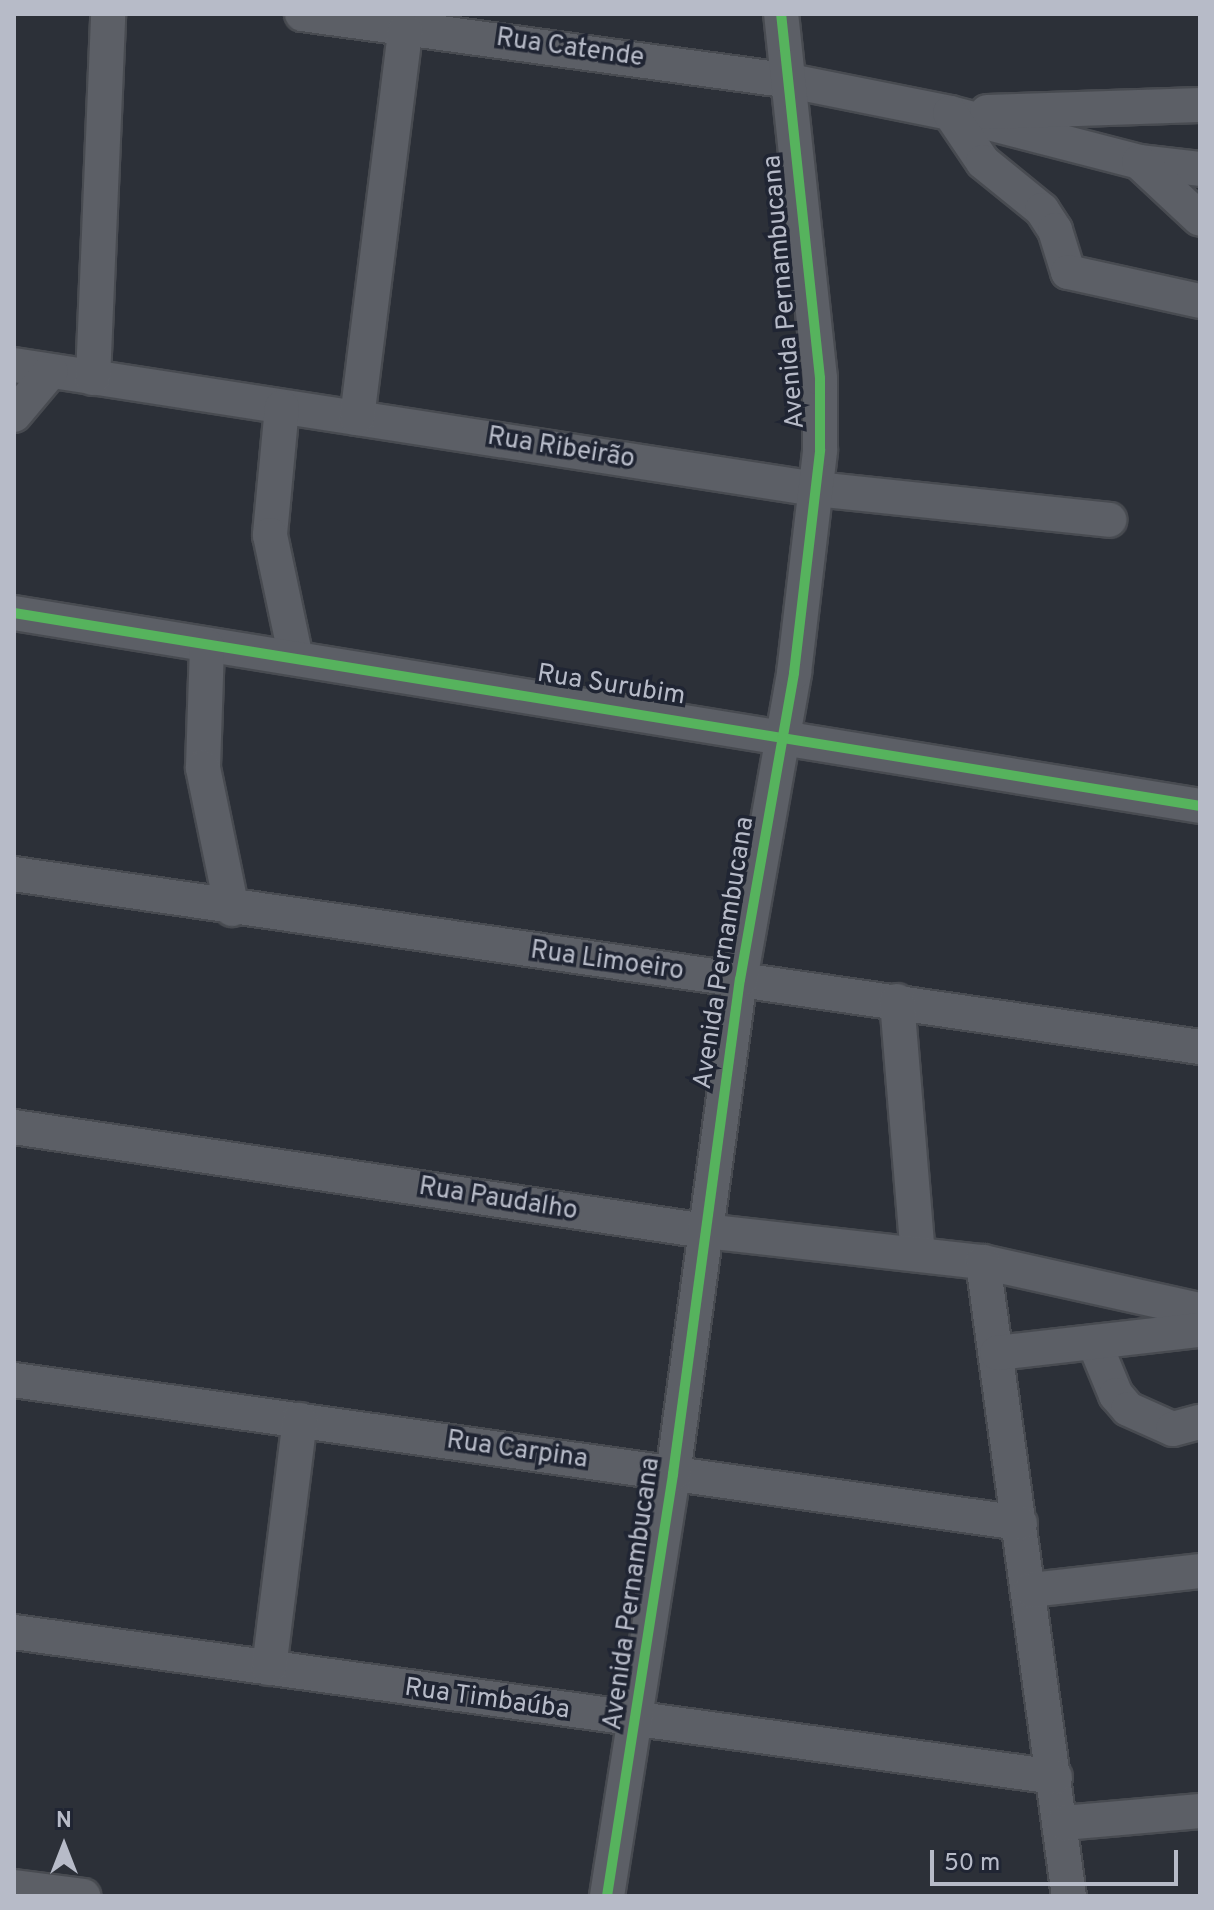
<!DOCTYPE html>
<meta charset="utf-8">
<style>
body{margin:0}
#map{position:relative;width:1214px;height:1910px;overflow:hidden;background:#2c3038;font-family:Overpass,sans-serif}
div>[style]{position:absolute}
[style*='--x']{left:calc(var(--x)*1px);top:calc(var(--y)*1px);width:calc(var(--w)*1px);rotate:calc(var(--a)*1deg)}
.roads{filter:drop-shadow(2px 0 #484b51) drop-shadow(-2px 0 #484b51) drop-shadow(0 2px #484b51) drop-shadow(0 -2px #484b51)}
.minor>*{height:34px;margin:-17px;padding:0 17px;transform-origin:17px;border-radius:17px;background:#5c5f66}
.cycleway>*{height:10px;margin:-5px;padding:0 5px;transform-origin:5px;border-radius:5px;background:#56b35d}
span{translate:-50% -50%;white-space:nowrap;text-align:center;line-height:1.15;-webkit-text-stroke:7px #202533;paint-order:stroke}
.street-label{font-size:26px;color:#b7bbc8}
.frame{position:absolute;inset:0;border:16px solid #b7bbc8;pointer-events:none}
.north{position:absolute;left:24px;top:1806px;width:80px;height:80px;-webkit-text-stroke:6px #202533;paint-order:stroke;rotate:0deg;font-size:22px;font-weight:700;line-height:32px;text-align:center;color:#b7bbc8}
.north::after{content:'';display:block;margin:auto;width:28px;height:36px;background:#b7bbc8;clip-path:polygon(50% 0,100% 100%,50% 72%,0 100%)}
.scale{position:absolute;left:930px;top:1850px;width:248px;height:36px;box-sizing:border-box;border:4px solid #b7bbc8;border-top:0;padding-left:10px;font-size:24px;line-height:28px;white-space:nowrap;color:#b7bbc8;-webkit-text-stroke:6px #202533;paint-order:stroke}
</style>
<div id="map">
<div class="roads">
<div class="minor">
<div style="--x:302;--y:14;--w:493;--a:7.8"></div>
<div style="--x:790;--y:81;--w:163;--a:11.3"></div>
<div style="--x:950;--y:113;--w:195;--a:14.5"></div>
<div style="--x:1139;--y:162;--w:61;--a:6.5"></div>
<div style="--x:987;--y:112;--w:213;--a:-1.9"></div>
<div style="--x:950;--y:113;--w:59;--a:56"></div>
<div style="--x:983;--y:162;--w:76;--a:39.1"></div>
<div style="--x:1042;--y:210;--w:24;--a:57"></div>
<div style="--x:1055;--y:230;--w:44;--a:72.8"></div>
<div style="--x:1068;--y:272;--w:135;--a:12.4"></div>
<div style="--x:1139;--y:162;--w:83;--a:43.1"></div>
<div style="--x:14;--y:365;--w:812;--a:8.79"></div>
<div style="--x:816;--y:489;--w:295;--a:6"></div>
<div style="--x:93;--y:378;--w:364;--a:-87.6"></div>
<div style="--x:282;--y:407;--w:129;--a:95.4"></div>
<div style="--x:270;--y:535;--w:126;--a:78.1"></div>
<div style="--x:14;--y:415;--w:57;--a:-49.9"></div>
<div style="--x:357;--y:418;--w:391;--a:-82.9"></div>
<div style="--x:14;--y:613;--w:1202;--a:9.24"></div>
<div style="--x:207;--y:646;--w:122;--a:91.9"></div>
<div style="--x:203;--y:768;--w:144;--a:78.4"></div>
<div style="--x:14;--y:874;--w:1199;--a:8.3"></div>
<div style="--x:897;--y:1001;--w:254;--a:85.3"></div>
<div style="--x:14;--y:1127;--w:699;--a:8.56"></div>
<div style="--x:705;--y:1231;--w:280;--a:6.4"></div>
<div style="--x:983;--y:1262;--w:222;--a:12.5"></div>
<div style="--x:983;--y:1262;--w:640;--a:82.28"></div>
<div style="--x:1094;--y:1342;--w:57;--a:67.5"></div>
<div style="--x:1116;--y:1395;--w:18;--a:49"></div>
<div style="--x:1128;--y:1409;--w:49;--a:24"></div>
<div style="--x:1173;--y:1429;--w:28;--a:-15"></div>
<div style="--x:997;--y:1353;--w:204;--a:-6.5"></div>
<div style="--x:14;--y:1380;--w:1016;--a:8.09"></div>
<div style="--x:1031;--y:1590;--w:170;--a:-6.4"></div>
<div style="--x:14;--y:1632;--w:1051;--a:7.93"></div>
<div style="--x:269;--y:1668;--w:250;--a:-82.9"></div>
<div style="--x:1063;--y:1823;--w:138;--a:-5"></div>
<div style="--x:14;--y:1887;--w:70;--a:7.4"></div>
<div style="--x:607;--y:1896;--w:427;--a:-81.1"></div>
<div style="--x:673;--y:1474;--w:499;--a:-82.3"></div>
<div style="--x:740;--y:980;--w:312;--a:-80"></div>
<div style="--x:794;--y:673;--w:225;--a:-83.3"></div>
<div style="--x:820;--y:450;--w:72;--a:-90"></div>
<div style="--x:820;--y:378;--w:366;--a:-96.1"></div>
</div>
</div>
<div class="cycleway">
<div style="--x:14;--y:613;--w:1202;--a:9.24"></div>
<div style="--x:607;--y:1896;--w:427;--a:-81.1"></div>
<div style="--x:673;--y:1474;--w:499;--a:-82.3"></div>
<div style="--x:740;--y:980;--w:312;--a:-80"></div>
<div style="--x:794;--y:673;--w:225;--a:-83.3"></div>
<div style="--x:820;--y:450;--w:72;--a:-90"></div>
<div style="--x:820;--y:378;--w:366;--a:-96.1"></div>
</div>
<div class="street-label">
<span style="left:570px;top:49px;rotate:8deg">Rua Catende</span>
<span style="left:785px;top:292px;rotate:-95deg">Avenida Pernambucana</span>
<span style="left:561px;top:449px;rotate:9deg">Rua Ribeirão</span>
<span style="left:611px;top:686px;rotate:9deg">Rua Surubim</span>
<span style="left:725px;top:953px;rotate:-81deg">Avenida Pernambucana</span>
<span style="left:607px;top:962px;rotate:8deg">Rua Limoeiro</span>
<span style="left:498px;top:1200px;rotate:9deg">Rua Paudalho</span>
<span style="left:517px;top:1451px;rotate:8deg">Rua Carpina</span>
<span style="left:633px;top:1594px;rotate:-82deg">Avenida Pernambucana</span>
<span style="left:487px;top:1700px;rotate:8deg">Rua Timbaúba</span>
</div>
<div class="frame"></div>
<div class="north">N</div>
<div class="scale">50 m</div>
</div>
